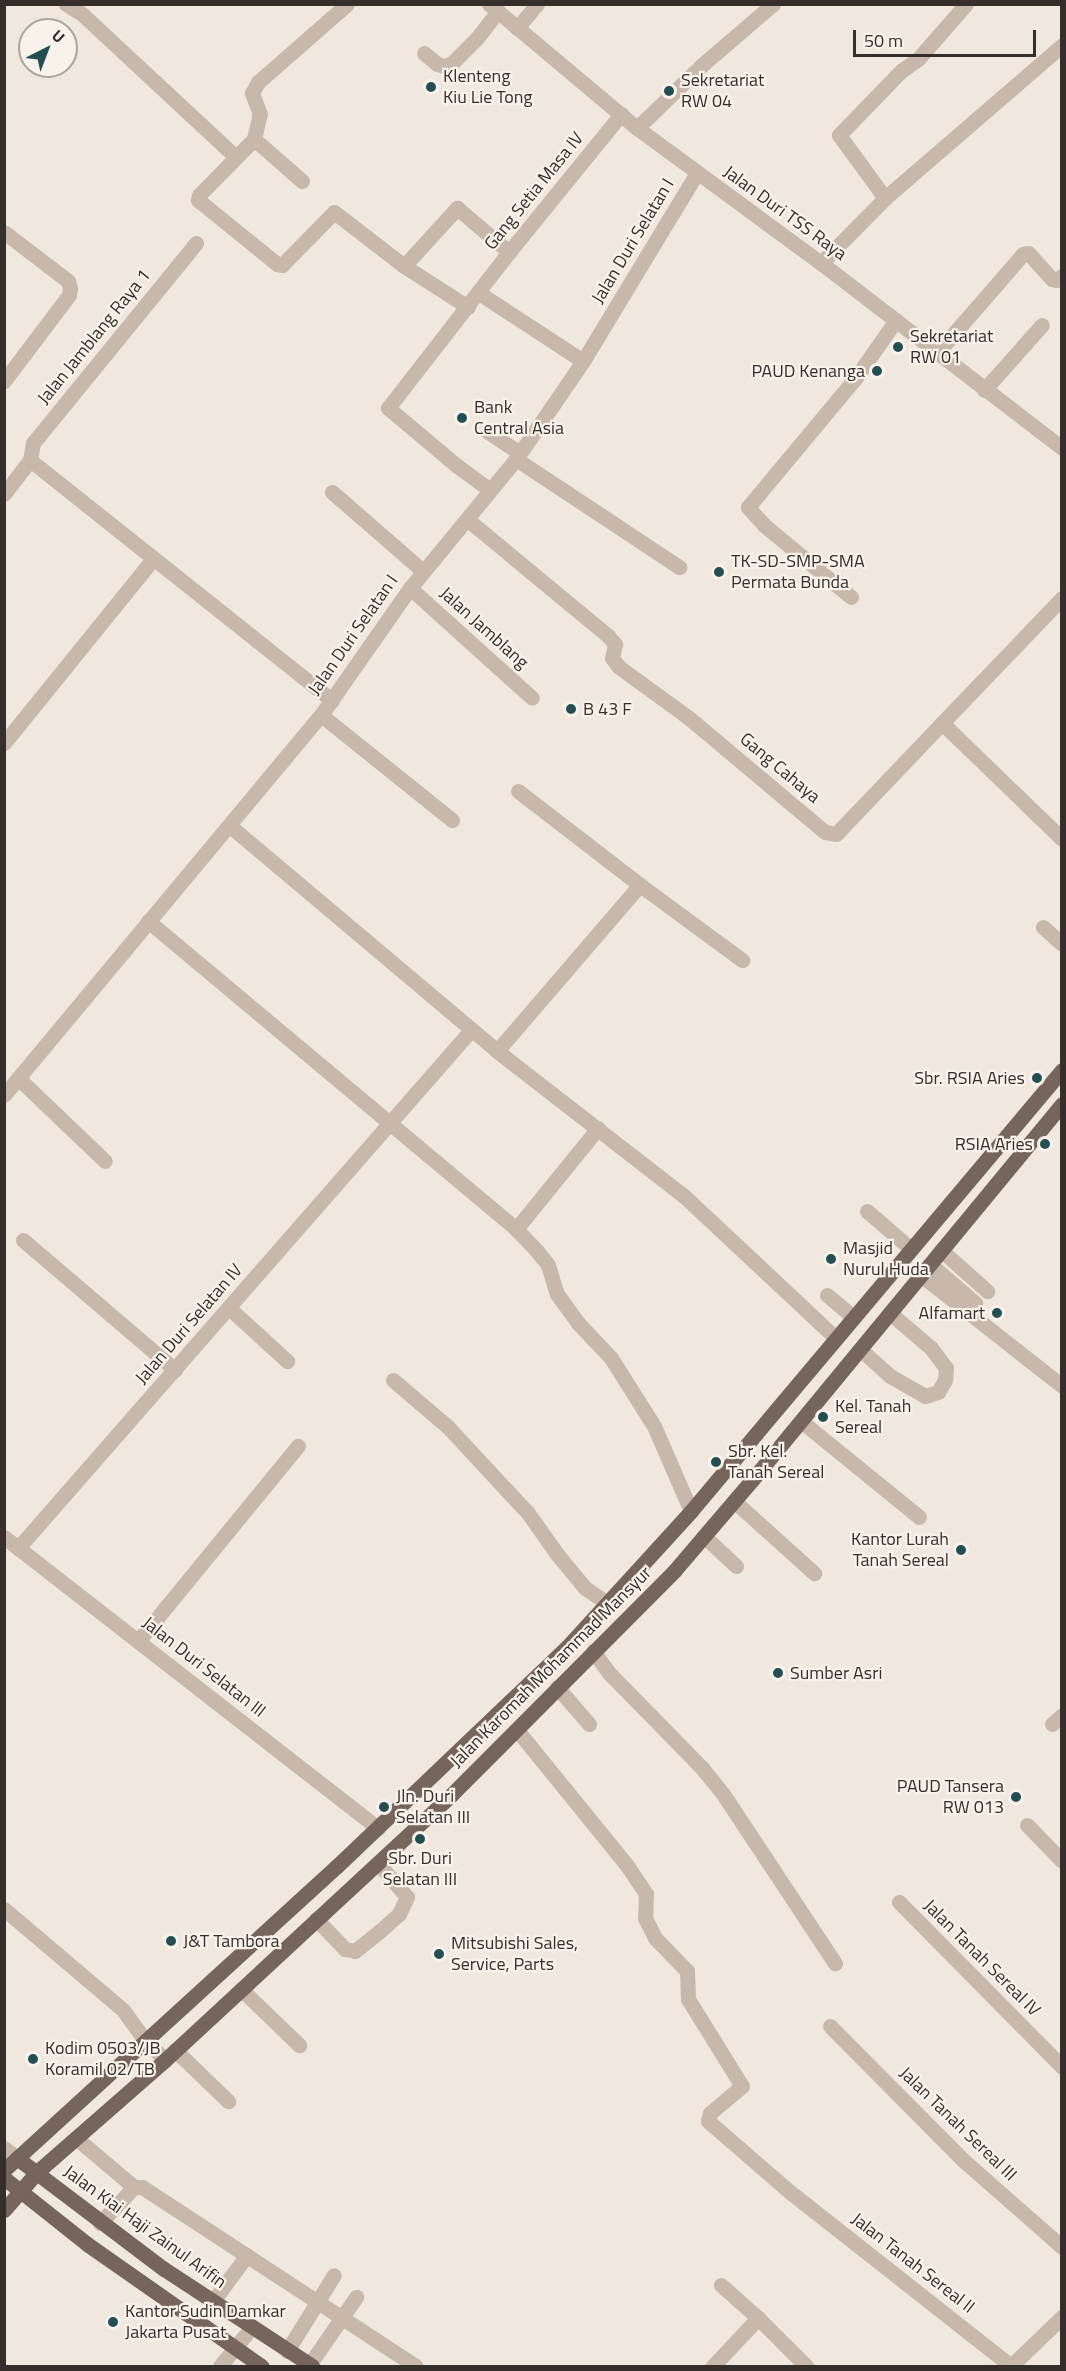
<!DOCTYPE html>
<style>
body{margin:0}
#map{position:relative;width:1066px;height:2371px;overflow:hidden;background:#f0e8de;font-family:"Titillium Web",sans-serif}
div>[style]{position:absolute}
[style*='--x']{left:calc(var(--x)*1px);top:calc(var(--y)*1px);width:calc(var(--w)*1px);rotate:calc(var(--a)*1deg)}
.minor>*{height:15px;margin:-7.5px;padding:0 7.5px;transform-origin:7.5px;border-radius:7.5px;background:#c7b8ab}
.major>*{height:15px;margin:-7.5px;padding:0 7.5px;transform-origin:7.5px;border-radius:7.5px;background:#76655c}
.dots>*{width:16px;height:16px;translate:-50% -50%;box-sizing:border-box;border:3px solid #f8f2ea;border-radius:50%}
span{translate:-50% -50%;white-space:nowrap;text-align:center;line-height:1.15;-webkit-text-stroke:4.5px #f8f2ea;paint-order:stroke}
.poi-label{font-size:18px;color:#352e2a}
.left{translate:0 -50%;text-align:left}
.right{translate:-100% -50%;text-align:right}
.street-label{font-size:18px;color:#352e2a}
.frame{position:absolute;inset:0;border:6px solid #352e2a;pointer-events:none}
.north{position:absolute;left:18px;top:18px;width:60px;height:60px;box-sizing:border-box;background:#f8f2ea;border:2px solid #aaa49d;border-radius:50%;rotate:42deg;font-size:16px;font-weight:700;line-height:24px;text-align:center;color:#352e2a}
.north::after{content:'';display:block;margin:auto;width:21px;height:27px;background:#234f53;clip-path:polygon(50% 0,100% 100%,50% 72%,0 100%)}
.scale{position:absolute;left:853px;top:30px;width:183px;height:27px;box-sizing:border-box;border:3px solid #352e2a;border-top:0;padding-left:8px;font-size:18px;line-height:21px;white-space:nowrap;color:#352e2a;-webkit-text-stroke:4px #f8f2ea;paint-order:stroke}
</style>
<div id="map">
<div class="minor">
<div style="--x:66;--y:4;--w:19;--a:32"></div>
<div style="--x:82;--y:14;--w:210;--a:42.9"></div>
<div style="--x:489;--y:4;--w:193;--a:40"></div>
<div style="--x:637;--y:128;--w:228;--a:36.3"></div>
<div style="--x:821;--y:263;--w:304;--a:37.5"></div>
<div style="--x:517;--y:28;--w:31;--a:-50"></div>
<div style="--x:424;--y:53;--w:17;--a:40"></div>
<div style="--x:437;--y:64;--w:8;--a:14"></div>
<div style="--x:445;--y:66;--w:8;--a:-23"></div>
<div style="--x:452;--y:63;--w:35;--a:-45"></div>
<div style="--x:477;--y:38;--w:34;--a:-52"></div>
<div style="--x:637;--y:128;--w:91;--a:-44.1"></div>
<div style="--x:702;--y:65;--w:94;--a:-40.7"></div>
<div style="--x:254;--y:139;--w:26;--a:-77"></div>
<div style="--x:260;--y:114;--w:22;--a:-111"></div>
<div style="--x:252;--y:93;--w:13;--a:-61"></div>
<div style="--x:258;--y:82;--w:118;--a:-41.2"></div>
<div style="--x:302;--y:181;--w:64;--a:-138.8"></div>
<div style="--x:254;--y:139;--w:78;--a:134.5"></div>
<div style="--x:199;--y:195;--w:5;--a:101"></div>
<div style="--x:198;--y:200;--w:102;--a:39"></div>
<div style="--x:277;--y:264;--w:5;--a:11"></div>
<div style="--x:282;--y:265;--w:74;--a:-45.5"></div>
<div style="--x:334;--y:212;--w:88;--a:37.6"></div>
<div style="--x:404;--y:266;--w:79;--a:-47.6"></div>
<div style="--x:457;--y:208;--w:68;--a:40.2"></div>
<div style="--x:885;--y:198;--w:78;--a:-126.1"></div>
<div style="--x:839;--y:135;--w:89;--a:-45.9"></div>
<div style="--x:901;--y:71;--w:21;--a:-35"></div>
<div style="--x:918;--y:59;--w:73;--a:-48.9"></div>
<div style="--x:4;--y:232;--w:81;--a:37.4"></div>
<div style="--x:68;--y:281;--w:7;--a:74"></div>
<div style="--x:70;--y:288;--w:7;--a:98"></div>
<div style="--x:69;--y:295;--w:108;--a:127.1"></div>
<div style="--x:821;--y:263;--w:91;--a:-45.4"></div>
<div style="--x:885;--y:198;--w:234;--a:-40.8"></div>
<div style="--x:404;--y:266;--w:76;--a:32.6"></div>
<div style="--x:479;--y:293;--w:124;--a:33.2"></div>
<div style="--x:936;--y:354;--w:133;--a:-49"></div>
<div style="--x:1023;--y:254;--w:5;--a:-11"></div>
<div style="--x:1028;--y:253;--w:4;--a:45"></div>
<div style="--x:1031;--y:256;--w:31;--a:48"></div>
<div style="--x:1052;--y:279;--w:4;--a:14"></div>
<div style="--x:1056;--y:280;--w:7;--a:-34"></div>
<div style="--x:984;--y:390;--w:87;--a:-48.3"></div>
<div style="--x:488;--y:432;--w:38;--a:33"></div>
<div style="--x:516;--y:459;--w:196;--a:33.5"></div>
<div style="--x:30;--y:460;--w:386;--a:38.5"></div>
<div style="--x:490;--y:490;--w:42;--a:-143.7"></div>
<div style="--x:456;--y:465;--w:89;--a:-140"></div>
<div style="--x:388;--y:408;--w:197;--a:-52.2"></div>
<div style="--x:509;--y:252;--w:178;--a:-50.9"></div>
<div style="--x:332;--y:492;--w:121;--a:41"></div>
<div style="--x:4;--y:494;--w:43;--a:-52.6"></div>
<div style="--x:30;--y:460;--w:17;--a:-80"></div>
<div style="--x:33;--y:443;--w:258;--a:-50.8"></div>
<div style="--x:468;--y:520;--w:182;--a:39.6"></div>
<div style="--x:608;--y:636;--w:11;--a:49"></div>
<div style="--x:615;--y:644;--w:14;--a:102"></div>
<div style="--x:612;--y:658;--w:11;--a:52"></div>
<div style="--x:619;--y:667;--w:87;--a:36.1"></div>
<div style="--x:689;--y:718;--w:177;--a:40"></div>
<div style="--x:825;--y:832;--w:11;--a:10"></div>
<div style="--x:836;--y:834;--w:153;--a:-46.3"></div>
<div style="--x:942;--y:723;--w:167;--a:44"></div>
<div style="--x:410;--y:588;--w:164;--a:42"></div>
<div style="--x:851;--y:597;--w:113;--a:-140.4"></div>
<div style="--x:764;--y:525;--w:24;--a:-132"></div>
<div style="--x:748;--y:507;--w:165;--a:-50.2"></div>
<div style="--x:854;--y:380;--w:73;--a:-55"></div>
<div style="--x:321;--y:715;--w:168;--a:38.7"></div>
<div style="--x:942;--y:723;--w:173;--a:-46.2"></div>
<div style="--x:4;--y:743;--w:237;--a:-51"></div>
<div style="--x:518;--y:791;--w:154;--a:37.6"></div>
<div style="--x:230;--y:826;--w:349;--a:40.1"></div>
<div style="--x:497;--y:1051;--w:237;--a:37.8"></div>
<div style="--x:684;--y:1196;--w:208;--a:43.1"></div>
<div style="--x:148;--y:921;--w:480;--a:39.9"></div>
<div style="--x:516;--y:1229;--w:29;--a:46"></div>
<div style="--x:536;--y:1250;--w:19;--a:51"></div>
<div style="--x:548;--y:1265;--w:30;--a:73"></div>
<div style="--x:557;--y:1294;--w:36;--a:54"></div>
<div style="--x:578;--y:1323;--w:48;--a:46.7"></div>
<div style="--x:611;--y:1358;--w:80;--a:57.7"></div>
<div style="--x:654;--y:1426;--w:93;--a:66.5"></div>
<div style="--x:1043;--y:927;--w:25;--a:42"></div>
<div style="--x:497;--y:1051;--w:219;--a:-49.3"></div>
<div style="--x:640;--y:885;--w:127;--a:36.3"></div>
<div style="--x:18;--y:1078;--w:120;--a:43.7"></div>
<div style="--x:4;--y:1095;--w:495;--a:-50.2"></div>
<div style="--x:321;--y:715;--w:155;--a:-55"></div>
<div style="--x:410;--y:588;--w:167;--a:-50.6"></div>
<div style="--x:516;--y:459;--w:119;--a:-55.6"></div>
<div style="--x:583;--y:361;--w:220;--a:-58.8"></div>
<div style="--x:867;--y:1211;--w:58;--a:40.8"></div>
<div style="--x:516;--y:1229;--w:130;--a:-50.9"></div>
<div style="--x:23;--y:1240;--w:200;--a:40.5"></div>
<div style="--x:941;--y:1250;--w:62;--a:41.7"></div>
<div style="--x:930;--y:1264;--w:60;--a:40.9"></div>
<div style="--x:921;--y:1275;--w:179;--a:38.2"></div>
<div style="--x:827;--y:1295;--w:35;--a:40"></div>
<div style="--x:229;--y:1308;--w:79;--a:42.4"></div>
<div style="--x:860;--y:1349;--w:40;--a:42"></div>
<div style="--x:890;--y:1376;--w:40;--a:29.7"></div>
<div style="--x:925;--y:1396;--w:14;--a:-17"></div>
<div style="--x:938;--y:1392;--w:14;--a:-60"></div>
<div style="--x:945;--y:1380;--w:12;--a:-85"></div>
<div style="--x:946;--y:1368;--w:25;--a:-127"></div>
<div style="--x:931;--y:1348;--w:54;--a:-139.5"></div>
<div style="--x:393;--y:1380;--w:72;--a:40.5"></div>
<div style="--x:448;--y:1427;--w:117;--a:47.1"></div>
<div style="--x:528;--y:1513;--w:50;--a:54.7"></div>
<div style="--x:557;--y:1554;--w:44;--a:50.5"></div>
<div style="--x:585;--y:1588;--w:25;--a:34"></div>
<div style="--x:801;--y:1421;--w:152;--a:39.1"></div>
<div style="--x:734;--y:1501;--w:108;--a:42"></div>
<div style="--x:704;--y:1536;--w:44;--a:43.2"></div>
<div style="--x:4;--y:1537;--w:474;--a:37.9"></div>
<div style="--x:18;--y:1548;--w:688;--a:-48.83"></div>
<div style="--x:139;--y:1640;--w:251;--a:-50.7"></div>
<div style="--x:593;--y:1651;--w:29;--a:54"></div>
<div style="--x:610;--y:1674;--w:132;--a:45.6"></div>
<div style="--x:702;--y:1768;--w:33;--a:51"></div>
<div style="--x:723;--y:1794;--w:203;--a:56.5"></div>
<div style="--x:557;--y:1687;--w:49;--a:49.1"></div>
<div style="--x:1052;--y:1724;--w:13;--a:-42"></div>
<div style="--x:517;--y:1730;--w:173;--a:50.9"></div>
<div style="--x:626;--y:1864;--w:36;--a:56"></div>
<div style="--x:646;--y:1894;--w:24;--a:92"></div>
<div style="--x:645;--y:1918;--w:22;--a:63"></div>
<div style="--x:655;--y:1938;--w:46;--a:45.9"></div>
<div style="--x:687;--y:1971;--w:28;--a:88"></div>
<div style="--x:688;--y:1999;--w:102;--a:58.2"></div>
<div style="--x:742;--y:2086;--w:42;--a:139.8"></div>
<div style="--x:710;--y:2113;--w:8;--a:104"></div>
<div style="--x:708;--y:2121;--w:108;--a:40.9"></div>
<div style="--x:790;--y:2192;--w:281;--a:38.2"></div>
<div style="--x:1027;--y:1825;--w:50;--a:45.8"></div>
<div style="--x:899;--y:1902;--w:232;--a:45.3"></div>
<div style="--x:4;--y:1909;--w:156;--a:40.3"></div>
<div style="--x:123;--y:2010;--w:37;--a:54"></div>
<div style="--x:145;--y:2040;--w:28;--a:45"></div>
<div style="--x:316;--y:1919;--w:42;--a:46"></div>
<div style="--x:345;--y:1949;--w:10;--a:11"></div>
<div style="--x:355;--y:1951;--w:32;--a:-39"></div>
<div style="--x:380;--y:1931;--w:25;--a:-42"></div>
<div style="--x:399;--y:1914;--w:19;--a:-65"></div>
<div style="--x:407;--y:1897;--w:45;--a:-130.5"></div>
<div style="--x:241;--y:1989;--w:81;--a:44"></div>
<div style="--x:830;--y:2026;--w:189;--a:45.2"></div>
<div style="--x:963;--y:2160;--w:132;--a:41.3"></div>
<div style="--x:175;--y:2050;--w:74;--a:43.9"></div>
<div style="--x:76;--y:2138;--w:76;--a:40.2"></div>
<div style="--x:4;--y:2148;--w:16;--a:38"></div>
<div style="--x:100;--y:2223;--w:50;--a:-46.6"></div>
<div style="--x:134;--y:2187;--w:8;--a:0"></div>
<div style="--x:142;--y:2187;--w:327;--a:33.2"></div>
<div style="--x:721;--y:2285;--w:50;--a:41.7"></div>
<div style="--x:213;--y:2301;--w:57;--a:-53.5"></div>
<div style="--x:287;--y:2351;--w:89;--a:-58.3"></div>
<div style="--x:309;--y:2365;--w:83;--a:-55.3"></div>
<div style="--x:220;--y:2366;--w:50;--a:-50.6"></div>
<div style="--x:713;--y:2366;--w:66;--a:-46.8"></div>
<div style="--x:758;--y:2318;--w:68;--a:45"></div>
<div style="--x:1011;--y:2366;--w:71;--a:-43.9"></div>
</div>
<div class="major">
<div style="--x:17;--y:2158;--w:184;--a:37.1"></div>
<div style="--x:164;--y:2269;--w:177;--a:33.2"></div>
<div style="--x:4;--y:2170;--w:451;--a:-42.4"></div>
<div style="--x:337;--y:1866;--w:318;--a:-43.6"></div>
<div style="--x:567;--y:1647;--w:184;--a:-47.6"></div>
<div style="--x:691;--y:1511;--w:576;--a:-49.93"></div>
<div style="--x:4;--y:2178;--w:106;--a:38.5"></div>
<div style="--x:87;--y:2244;--w:213;--a:35"></div>
<div style="--x:4;--y:2210;--w:50;--a:-49"></div>
<div style="--x:37;--y:2172;--w:170;--a:-41.2"></div>
<div style="--x:165;--y:2060;--w:390;--a:-42.8"></div>
<div style="--x:451;--y:1795;--w:317;--a:-45.1"></div>
<div style="--x:675;--y:1570;--w:118;--a:-49.5"></div>
<div style="--x:752;--y:1480;--w:487;--a:-50.5"></div>
</div>
<div class="dots">
<div style="left:431px;top:87px;background:#234f53"></div>
<div style="left:669px;top:91px;background:#234f53"></div>
<div style="left:898px;top:347px;background:#234f53"></div>
<div style="left:877px;top:371px;background:#234f53"></div>
<div style="left:462px;top:418px;background:#234f53"></div>
<div style="left:719px;top:572px;background:#234f53"></div>
<div style="left:571px;top:709px;background:#234f53"></div>
<div style="left:1037px;top:1078px;background:#234f53"></div>
<div style="left:1045px;top:1144px;background:#234f53"></div>
<div style="left:831px;top:1259px;background:#234f53"></div>
<div style="left:997px;top:1313px;background:#234f53"></div>
<div style="left:823px;top:1417px;background:#234f53"></div>
<div style="left:716px;top:1462px;background:#234f53"></div>
<div style="left:961px;top:1550px;background:#234f53"></div>
<div style="left:778px;top:1673px;background:#234f53"></div>
<div style="left:1016px;top:1797px;background:#234f53"></div>
<div style="left:384px;top:1807px;background:#234f53"></div>
<div style="left:420px;top:1839px;background:#234f53"></div>
<div style="left:171px;top:1941px;background:#234f53"></div>
<div style="left:439px;top:1954px;background:#234f53"></div>
<div style="left:33px;top:2059px;background:#234f53"></div>
<div style="left:113px;top:2322px;background:#234f53"></div>
</div>
<div class="poi-label">
<span class="left" style="left:443px;top:87px">Klenteng<br>Kiu Lie Tong</span>
<span class="left" style="left:681px;top:91px">Sekretariat<br>RW 04</span>
<span class="left" style="left:910px;top:347px">Sekretariat<br>RW 01</span>
<span class="right" style="left:865px;top:371px">PAUD Kenanga</span>
<span class="left" style="left:474px;top:418px">Bank<br>Central Asia</span>
<span class="left" style="left:731px;top:572px">TK-SD-SMP-SMA<br>Permata Bunda</span>
<span class="left" style="left:583px;top:709px">B 43 F</span>
<span class="right" style="left:1025px;top:1078px">Sbr. RSIA Aries</span>
<span class="right" style="left:1033px;top:1144px">RSIA Aries</span>
<span class="left" style="left:843px;top:1259px">Masjid<br>Nurul Huda</span>
<span class="right" style="left:985px;top:1313px">Alfamart</span>
<span class="left" style="left:835px;top:1417px">Kel. Tanah<br>Sereal</span>
<span class="left" style="left:728px;top:1462px">Sbr. Kel.<br>Tanah Sereal</span>
<span class="right" style="left:949px;top:1550px">Kantor Lurah<br>Tanah Sereal</span>
<span class="left" style="left:790px;top:1673px">Sumber Asri</span>
<span class="right" style="left:1004px;top:1797px">PAUD Tansera<br>RW 013</span>
<span class="left" style="left:396px;top:1807px">Jln. Duri<br>Selatan III</span>
<span style="left:420px;top:1869px">Sbr. Duri<br>Selatan III</span>
<span class="left" style="left:183px;top:1941px">J&amp;T Tambora</span>
<span class="left" style="left:451px;top:1954px">Mitsubishi Sales,<br>Service, Parts</span>
<span class="left" style="left:45px;top:2059px">Kodim 0503/JB<br>Koramil 02/TB</span>
<span class="left" style="left:125px;top:2322px">Kantor Sudin Damkar<br>Jakarta Pusat</span>
</div>
<div class="street-label">
<span style="left:534px;top:191px;rotate:-51deg">Gang Setia Masa IV</span>
<span style="left:785px;top:213px;rotate:36deg">Jalan Duri TSS Raya</span>
<span style="left:633px;top:241px;rotate:-59deg">Jalan Duri Selatan I</span>
<span style="left:94px;top:337px;rotate:-51deg">Jalan Jamblang Raya 1</span>
<span style="left:484px;top:628px;rotate:42deg">Jalan Jamblang</span>
<span style="left:353px;top:635px;rotate:-55deg">Jalan Duri Selatan I</span>
<span style="left:780px;top:768px;rotate:40deg">Gang Cahaya</span>
<span style="left:189px;top:1324px;rotate:-49deg">Jalan Duri Selatan IV</span>
<span style="left:204px;top:1667px;rotate:38deg">Jalan Duri Selatan III</span>
<span style="left:551px;top:1667px;rotate:-45deg">Jalan Karomah Mohammad Mansyur</span>
<span style="left:982px;top:1958px;rotate:45deg">Jalan Tanah Sereal IV</span>
<span style="left:958px;top:2124px;rotate:44deg">Jalan Tanah Sereal III</span>
<span style="left:145px;top:2227px;rotate:36deg">Jalan Kiai Haji Zainul Arifin</span>
<span style="left:913px;top:2263px;rotate:38deg">Jalan Tanah Sereal II</span>
</div>
<div class="frame"></div>
<div class="north">U</div>
<div class="scale">50 m</div>
</div>
